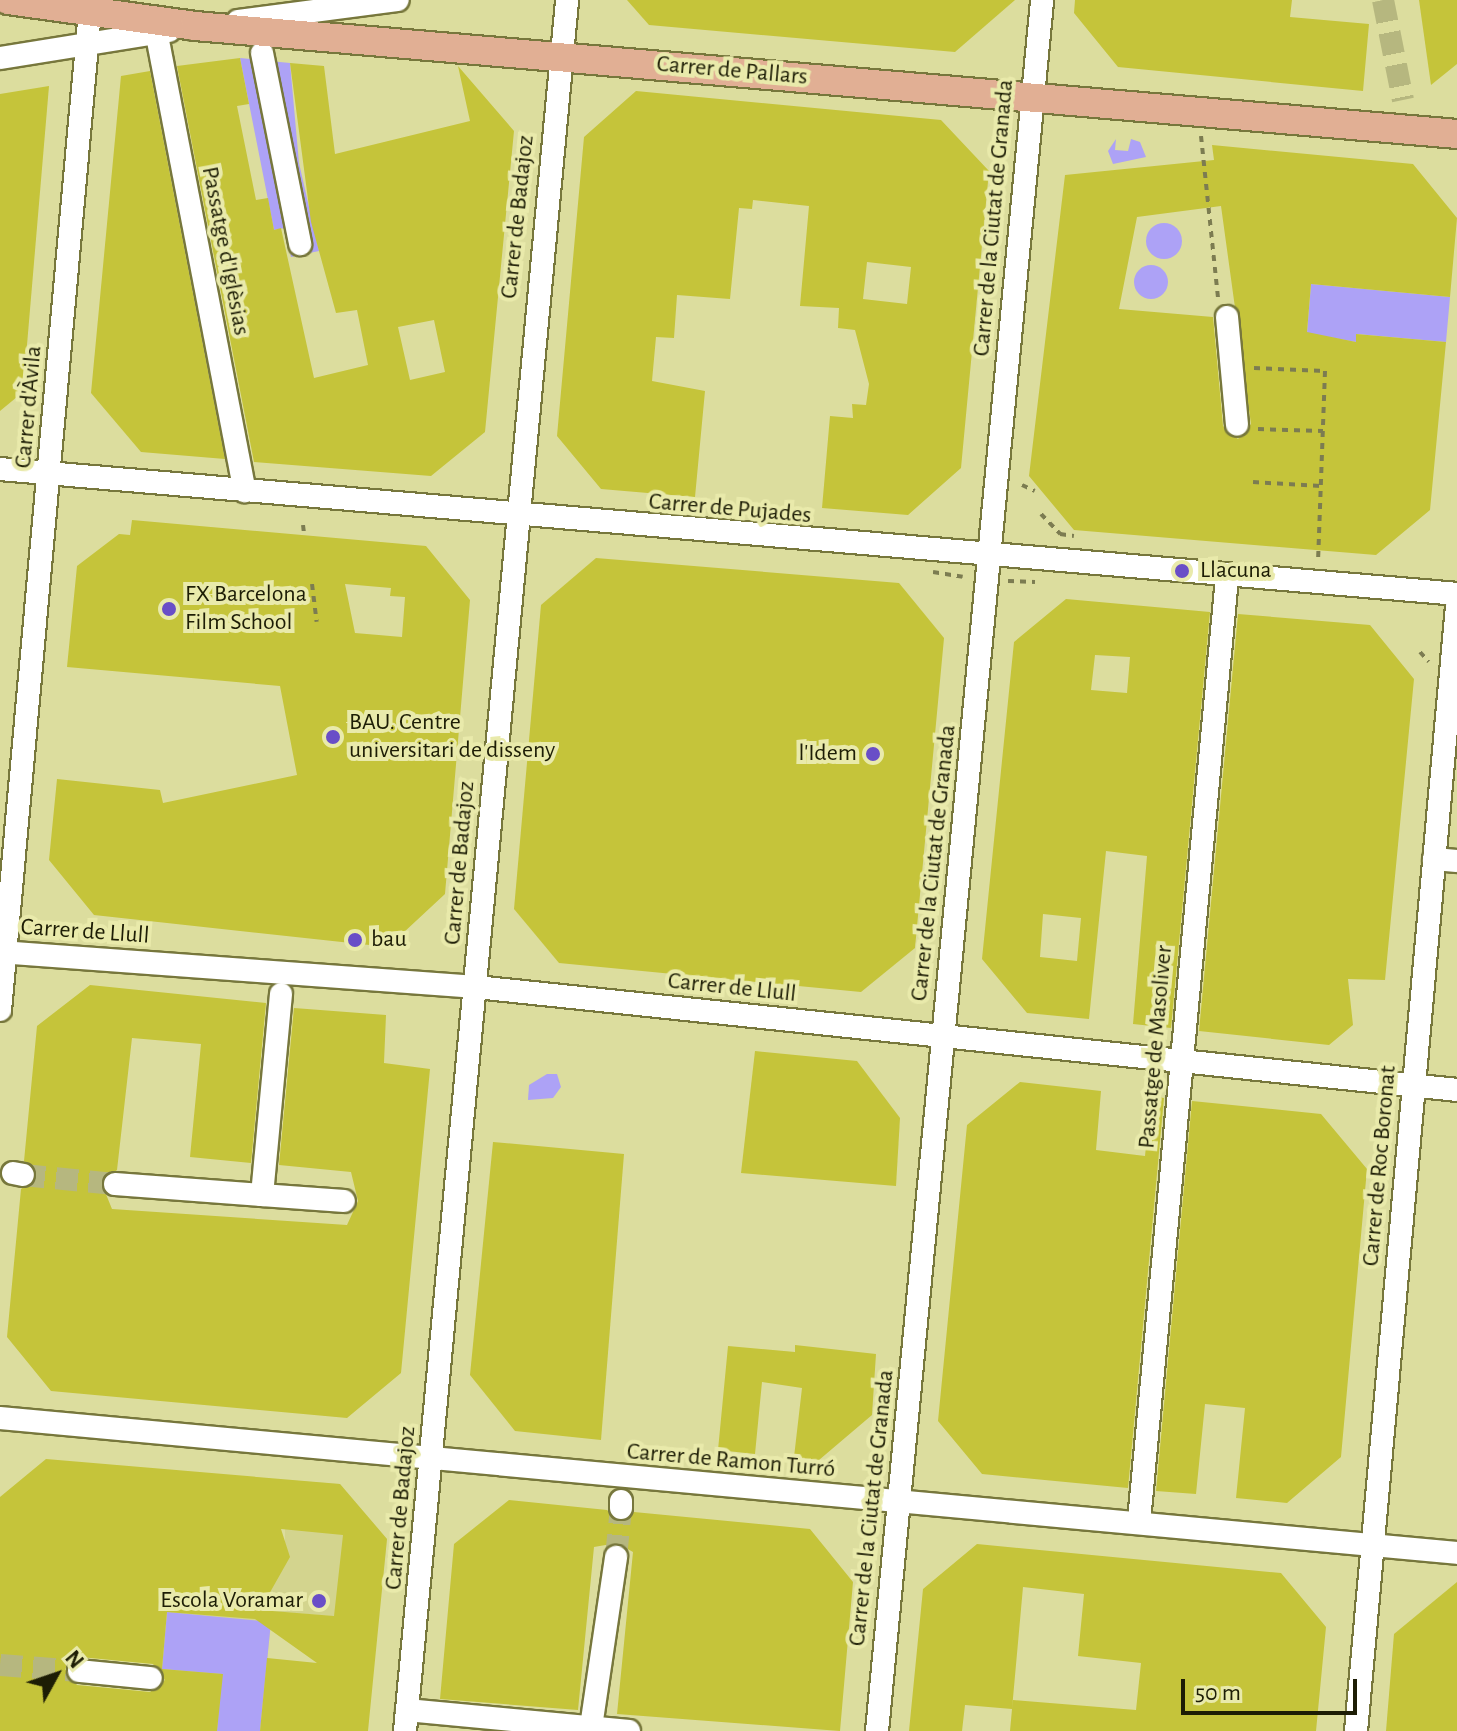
<!DOCTYPE html>
<meta charset="utf-8">
<style>
body{margin:0}
#map{position:relative;width:1457px;height:1731px;overflow:hidden;background:#dcdd9e;font-family:"Alegreya Sans",sans-serif}
div>[style]{position:absolute}
[style*='--x']{left:calc(var(--x)*1px);top:calc(var(--y)*1px);width:calc(var(--w)*1px);rotate:calc(var(--a)*1deg)}
.built>*{inset:0;background:#d3d48e}
.green>*{inset:0;background:#ada2f6}
.round{border-radius:50%}
.building>*{inset:0;background:#c5c43a}
.minor-tunnel>*{height:22px;margin-top:-11px;transform-origin:0;background:repeating-linear-gradient(90deg,#b6b77f 0 22px,transparent 0 33px)}
.path>*{height:4px;margin-top:-2px;transform-origin:0;background:repeating-linear-gradient(90deg,#7c7c51 0 6px,transparent 0 12px)}
.roads{filter:drop-shadow(2px 0 #77773c) drop-shadow(-2px 0 #77773c) drop-shadow(0 2px #77773c) drop-shadow(0 -2px #77773c)}
.minor>*{height:22px;margin:-11px;padding:0 11px;transform-origin:11px;border-radius:11px;background:#fff}
.major>*{height:28px;margin:-14px;padding:0 14px;transform-origin:14px;border-radius:14px;background:#e1af94}
.dots>*{width:22px;height:22px;translate:-50% -50%;box-sizing:border-box;border:4px solid #e9eaab;border-radius:50%}
span{translate:-50% -50%;white-space:nowrap;text-align:center;line-height:1.15;-webkit-text-stroke:8px #e9eaab;paint-order:stroke}
.street-label{font-size:24px;color:#1d1d05}
.poi-label{font-size:24px;color:#1d1d05}
.left{translate:0 -50%;text-align:left}
.right{translate:-100% -50%;text-align:right}
.north{position:absolute;left:16px;top:1635px;width:80px;height:80px;-webkit-text-stroke:6px #e9eaab;paint-order:stroke;rotate:50deg;font-size:22px;font-weight:700;line-height:32px;text-align:center;color:#1d1d05}
.north::after{content:'';display:block;margin:auto;width:28px;height:36px;background:#1d1d05;clip-path:polygon(50% 0,100% 100%,50% 72%,0 100%)}
.scale{position:absolute;left:1181px;top:1679px;width:176px;height:36px;box-sizing:border-box;border:4px solid #1d1d05;border-top:0;padding-left:10px;font-size:24px;line-height:28px;white-space:nowrap;color:#1d1d05;-webkit-text-stroke:6px #e9eaab;paint-order:stroke}
</style>
<div id="map">
<div class="built">
<div style="clip-path:polygon(181px 1471px,285px 1566px,285px 1480px,340px 1484px,387px 1539px,378px 1620px,272px 1611px,260px 1731px,167px 1731px,160px 1690px)"></div>
</div>
<div class="green">
<div style="clip-path:polygon(240px 58px,290px 63px,299px 163px,319px 251px,291px 257px,285px 228px,274px 230px)"></div>
<div style="clip-path:polygon(1116px 139px,1115px 150px,1128px 151px,1131px 139px,1140px 142px,1146px 157px,1113px 164px,1108px 151px)"></div>
<div class="round" style="left:1146px;top:223px;width:36px;height:36px"></div>
<div class="round" style="left:1134px;top:265px;width:34px;height:34px"></div>
<div style="clip-path:polygon(1311px 284px,1450px 297px,1446px 342px,1357px 334px,1356px 342px,1307px 333px)"></div>
<div style="clip-path:polygon(547px 1074px,557px 1074px,561px 1087px,553px 1098px,528px 1100px,529px 1085px)"></div>
<div style="clip-path:polygon(167px 1612px,271px 1622px,260px 1731px,217px 1731px,222px 1674px,162px 1669px)"></div>
</div>
<div class="building">
<div style="clip-path:polygon(627px 0,1015px 0,955px 52px,649px 25px)"></div>
<div style="clip-path:polygon(1075px 0,1292px 0,1290px 17px,1369px 24px,1363px 91px,1118px 67px,1074px 13px)"></div>
<div style="clip-path:polygon(1419px 0,1457px 0,1457px 64px,1431px 85px)"></div>
<div style="clip-path:polygon(evenodd,240px 58px,249px 104px,237px 106px,256px 200px,268px 198px,274px 230px,281px 228px,314px 378px,368px 365px,357px 310px,336px 313px,311px 222px,290px 63px,324px 66px,335px 154px,470px 121px,458px 66px,514px 131px,485px 432px,431px 476px,254px 462px,177px 66px,240px 58px,434px 320px,445px 372px,410px 380px,398px 327px,434px 320px)"></div>
<div style="clip-path:polygon(150px 71px,225px 459px,141px 452px,91px 393px,121px 76px)"></div>
<div style="clip-path:polygon(49px 86px,23px 392px,0 411px,0 94px)"></div>
<div style="clip-path:polygon(evenodd,636px 91px,941px 120px,989px 171px,961px 468px,908px 515px,822px 508px,830px 416px,853px 418px,852px 404px,866px 405px,869px 384px,855px 330px,838px 328px,839px 308px,800px 306px,809px 206px,753px 200px,752px 209px,739px 208px,730px 299px,677px 295px,674px 338px,656px 337px,652px 381px,705px 391px,695px 497px,601px 489px,557px 436px,584px 137px,636px 91px,867px 262px,911px 267px,907px 304px,863px 299px,867px 262px)"></div>
<div style="clip-path:polygon(evenodd,1212px 145px,1413px 164px,1457px 218px,1450px 297px,1311px 284px,1307px 332px,1356px 342px,1356px 334px,1446px 342px,1430px 510px,1376px 555px,1074px 530px,1029px 476px,1065px 175px,1214px 160px,1212px 145px,1221px 206px,1251px 424px,1238px 439px,1223px 426px,1213px 317px,1119px 309px,1137px 217px,1221px 206px)"></div>
<div style="clip-path:polygon(evenodd,132px 520px,426px 546px,470px 600px,445px 894px,388px 947px,94px 915px,49px 860px,57px 779px,160px 790px,163px 803px,297px 775px,280px 686px,67px 667px,77px 566px,119px 534px,130px 535px,132px 520px,345px 584px,391px 588px,390px 596px,405px 597px,402px 637px,355px 633px,345px 584px)"></div>
<div style="clip-path:polygon(596px 558px,899px 583px,944px 638px,915px 948px,861px 992px,559px 963px,514px 909px,541px 605px)"></div>
<div style="clip-path:polygon(evenodd,1066px 599px,1210px 612px,1171px 1028px,1133px 1024px,1147px 856px,1106px 851px,1089px 1019px,1027px 1013px,982px 959px,1014px 642px,1066px 599px,1095px 655px,1130px 657px,1127px 693px,1091px 690px,1095px 655px,1066px 599px,1043px 914px,1081px 918px,1077px 961px,1040px 957px,1043px 914px)"></div>
<div style="clip-path:polygon(1238px 614px,1370px 625px,1414px 679px,1385px 980px,1348px 979px,1353px 1025px,1329px 1045px,1199px 1031px)"></div>
<div style="clip-path:polygon(90px 985px,266px 1003px,251px 1163px,190px 1157px,201px 1044px,132px 1038px,117px 1170px,101px 1182px,112px 1209px,347px 1225px,358px 1201px,351px 1172px,279px 1165px,294px 1008px,386px 1015px,384px 1063px,430px 1069px,401px 1373px,347px 1418px,51px 1391px,7px 1337px,21px 1189px,37px 1177px,24px 1161px,37px 1026px)"></div>
<div style="clip-path:polygon(755px 1051px,857px 1061px,900px 1118px,896px 1186px,741px 1173px)"></div>
<div style="clip-path:polygon(1020px 1082px,1101px 1091px,1096px 1150px,1145px 1156px,1151px 1096px,1164px 1098px,1128px 1488px,982px 1474px,938px 1421px,967px 1125px)"></div>
<div style="clip-path:polygon(1192px 1101px,1321px 1114px,1367px 1169px,1341px 1457px,1287px 1503px,1236px 1498px,1245px 1408px,1205px 1404px,1196px 1494px,1156px 1491px)"></div>
<div style="clip-path:polygon(493px 1142px,624px 1154px,601px 1440px,515px 1431px,470px 1375px)"></div>
<div style="clip-path:polygon(795px 1345px,876px 1354px,872px 1415px,819px 1460px,794px 1457px,802px 1388px,762px 1382px,755px 1454px,718px 1450px,728px 1346px,795px 1352px)"></div>
<div style="clip-path:polygon(evenodd,46px 1459px,340px 1484px,387px 1539px,368px 1731px,260px 1731px,267px 1658px,317px 1663px,255px 1619px,167px 1612px,162px 1669px,223px 1674px,217px 1731px,0 1731px,0 1497px,46px 1459px,281px 1529px,343px 1535px,334px 1616px,260px 1610px,290px 1557px,281px 1529px,46px 1459px,80px 1657px,153px 1664px,165px 1680px,150px 1692px,77px 1685px,65px 1669px,80px 1657px)"></div>
<div style="clip-path:polygon(509px 1500px,607px 1510px,620px 1522px,634px 1512px,810px 1529px,853px 1582px,840px 1731px,617px 1714px,633px 1552px,617px 1543px,594px 1547px,578px 1710px,440px 1699px,454px 1544px)"></div>
<div style="clip-path:polygon(evenodd,977px 1544px,1281px 1573px,1326px 1627px,1316px 1731px,1010px 1731px,1012px 1709px,965px 1705px,962px 1731px,909px 1731px,923px 1589px,977px 1544px,1023px 1587px,1084px 1594px,1078px 1656px,1141px 1663px,1136px 1710px,1013px 1700px,1012px 1709px,1023px 1587px)"></div>
<div style="clip-path:polygon(1457px 1582px,1457px 1731px,1386px 1731px,1394px 1634px)"></div>
</div>
<div class="minor-tunnel">
<div style="--x:1383;--y:0;--w:102;--a:78.7"></div>
<div style="--x:23;--y:1175;--w:92;--a:5.6"></div>
<div style="--x:616;--y:1557;--w:49;--a:-84.2"></div>
<div style="--x:0;--y:1665;--w:79;--a:4.3"></div>
</div>
<div class="path">
<div style="--x:1201;--y:136;--w:163;--a:84"></div>
<div style="--x:1254;--y:368;--w:71;--a:2.4"></div>
<div style="--x:1325;--y:371;--w:188;--a:92.1"></div>
<div style="--x:1258;--y:429;--w:65;--a:1.8"></div>
<div style="--x:1253;--y:482;--w:68;--a:3.4"></div>
<div style="--x:1022;--y:485;--w:14;--a:25"></div>
<div style="--x:1041;--y:514;--w:28;--a:46"></div>
<div style="--x:1060;--y:534;--w:14;--a:8"></div>
<div style="--x:303;--y:525;--w:8;--a:83"></div>
<div style="--x:933;--y:572;--w:30;--a:9"></div>
<div style="--x:1008;--y:581;--w:27;--a:2"></div>
<div style="--x:312;--y:584;--w:38;--a:83"></div>
<div style="--x:1420;--y:652;--w:13;--a:48"></div>
</div>
<div class="roads">
<div class="minor">
<div style="--x:154;--y:20;--w:480;--a:79.1"></div>
<div style="--x:238;--y:21;--w:161;--a:-7.5"></div>
<div style="--x:262;--y:53;--w:195;--a:78.7"></div>
<div style="--x:0;--y:58;--w:171;--a:-9.1"></div>
<div style="--x:1227;--y:317;--w:108;--a:84.7"></div>
<div style="--x:0;--y:469;--w:1462;--a:4.9"></div>
<div style="--x:1434;--y:859;--w:23;--a:5"></div>
<div style="--x:0;--y:952;--w:477;--a:4.2"></div>
<div style="--x:476;--y:987;--w:986;--a:5.99"></div>
<div style="--x:281;--y:994;--w:202;--a:95.4"></div>
<div style="--x:262;--y:1195;--w:82;--a:4.2"></div>
<div style="--x:0;--y:1010;--w:1014;--a:-84.85"></div>
<div style="--x:13;--y:1173;--w:10;--a:11"></div>
<div style="--x:115;--y:1184;--w:147;--a:4.3"></div>
<div style="--x:0;--y:1418;--w:1463;--a:5.29"></div>
<div style="--x:621;--y:1508;--w:7;--a:-90"></div>
<div style="--x:1139;--y:1521;--w:948;--a:-84.67"></div>
<div style="--x:79;--y:1671;--w:72;--a:5.6"></div>
<div style="--x:407;--y:1710;--w:223;--a:5.4"></div>
<div style="--x:591;--y:1727;--w:172;--a:-81.6"></div>
<div style="--x:405;--y:1731;--w:1739;--a:-84.65"></div>
<div style="--x:877;--y:1731;--w:1739;--a:-84.55"></div>
<div style="--x:1356;--y:1731;--w:1129;--a:-84.87"></div>
</div>
<div class="major">
<div style="--x:8;--y:0;--w:189;--a:7.9"></div>
<div style="--x:195;--y:26;--w:1267;--a:4.89"></div>
</div>
</div>
<div class="dots">
<div style="left:1182px;top:571px;background:#694ec7"></div>
<div style="left:169px;top:609px;background:#694ec7"></div>
<div style="left:333px;top:737px;background:#694ec7"></div>
<div style="left:873px;top:754px;background:#694ec7"></div>
<div style="left:355px;top:940px;background:#694ec7"></div>
<div style="left:319px;top:1601px;background:#694ec7"></div>
</div>
<div class="street-label">
<span style="left:732px;top:71px;rotate:5deg">Carrer de Pallars</span>
<span style="left:518px;top:217px;rotate:-84deg">Carrer de Badajoz</span>
<span style="left:994px;top:218px;rotate:-85deg">Carrer de la Ciutat de Granada</span>
<span style="left:225px;top:251px;rotate:79deg">Passatge d'Iglèsias</span>
<span style="left:29px;top:407px;rotate:-85deg">Carrer d'Àvila</span>
<span style="left:730px;top:509px;rotate:5deg">Carrer de Pujades</span>
<span style="left:460px;top:863px;rotate:-85deg">Carrer de Badajoz</span>
<span style="left:934px;top:863px;rotate:-84deg">Carrer de la Ciutat de Granada</span>
<span style="left:85px;top:932px;rotate:4deg">Carrer de Llull</span>
<span style="left:732px;top:988px;rotate:6deg">Carrer de Llull</span>
<span style="left:1156px;top:1047px;rotate:-85deg">Passatge de Masoliver</span>
<span style="left:1380px;top:1166px;rotate:-85deg">Carrer de Roc Boronat</span>
<span style="left:731px;top:1461px;rotate:5deg">Carrer de Ramon Turró</span>
<span style="left:401px;top:1508px;rotate:-85deg">Carrer de Badajoz</span>
<span style="left:872px;top:1508px;rotate:-84deg">Carrer de la Ciutat de Granada</span>
</div>
<div class="poi-label">
<span class="left" style="left:1200px;top:571px">Llacuna</span>
<span class="left" style="left:185px;top:609px">FX Barcelona<br>Film School</span>
<span class="left" style="left:349px;top:737px">BAU. Centre<br>universitari de disseny</span>
<span class="right" style="left:857px;top:754px">l'Idem</span>
<span class="left" style="left:371px;top:940px">bau</span>
<span class="right" style="left:303px;top:1601px">Escola Voramar</span>
</div>
<div class="north">N</div>
<div class="scale">50 m</div>
</div>
